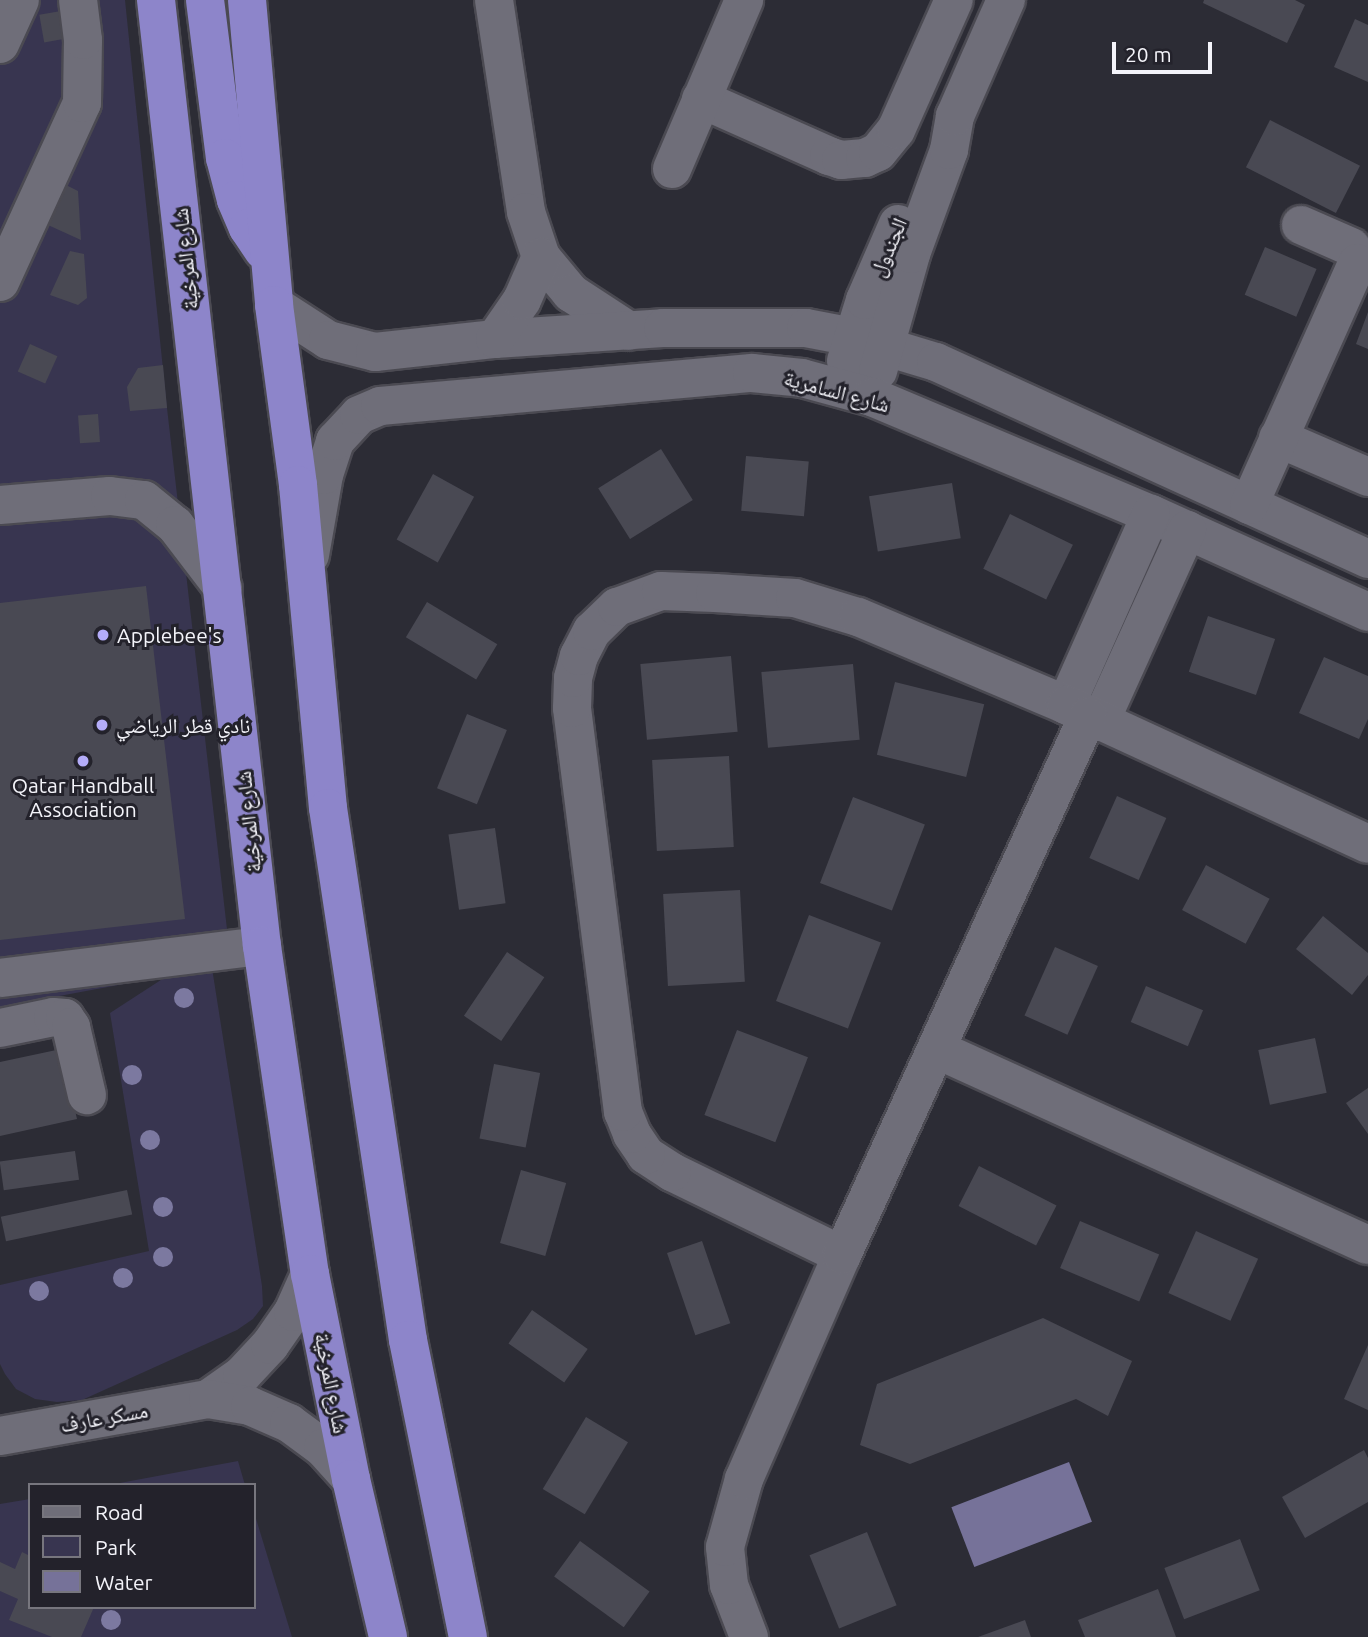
<!DOCTYPE html>
<meta charset="utf-8">
<style>
body{margin:0}
#map{position:relative;width:1368px;height:1637px;overflow:hidden;background:#2c2c35;font-family:Ubuntu,"Noto Naskh Arabic",sans-serif}
div>[style]{position:absolute}
[style*='--x']{left:calc(var(--x)*1px);top:calc(var(--y)*1px);width:calc(var(--w)*1px);rotate:calc(var(--a)*1deg)}
.green>*{inset:0;background:#383550}
.water>*{inset:0;background:#767299;transform-origin:0 0}
.building>*{inset:0;background:#494953;transform-origin:0 0}
.roads{filter:drop-shadow(2px 0 #4b4a52) drop-shadow(-2px 0 #4b4a52) drop-shadow(0 2px #4b4a52) drop-shadow(0 -2px #4b4a52)}
.minor>*{height:38px;margin:-19px;padding:0 19px;transform-origin:19px;border-radius:19px;background:#6f6e79}
.highway>*{height:38px;margin:-19px;padding:0 19px;transform-origin:19px;border-radius:19px;background:#8d85ca}
.trees>*{width:20px;height:20px;margin:-10px;border-radius:50%;background:#7c79a0}
.dots>*{width:19px;height:19px;translate:-50% -50%;box-sizing:border-box;border:4px solid #23222b;border-radius:50%}
span{translate:-50% -50%;white-space:nowrap;text-align:center;line-height:1.15;-webkit-text-stroke:6px #23222b;paint-order:stroke}
.street-label{font-size:21px;color:#f4f4fa}
.poi-label{font-size:21px;color:#f4f4fa}
.left{translate:0 -50%;text-align:left}
.legend{position:absolute;left:28px;top:1483px;width:228px;height:126px;box-sizing:border-box;background:#23222b;border:2px solid #77767e;margin:0;padding:9px 12px;list-style:none;font-size:21px;color:#f4f4fa}
.legend li{display:flex;align-items:center;gap:14px;height:35px}
.legend b{width:35px;border:2px solid #77767e}
.scale{position:absolute;left:1112px;top:42px;width:100px;height:32px;box-sizing:border-box;border:4px solid #f4f4fa;border-top:0;padding-left:9px;font-size:21px;line-height:24px;white-space:nowrap;color:#f4f4fa;-webkit-text-stroke:5px #23222b;paint-order:stroke}
</style>
<div id="map">
<div class="green">
<div style="clip-path:polygon(0 0,125px 0,167px 408px,231px 964px,212px 968px,262px 1286px,263px 1306px,253px 1319px,237px 1330px,82px 1400px,57px 1402px,35px 1399px,16px 1389px,5px 1374px,0 1364px,0 1285px,149px 1251px,110px 1013px,167px 976px,0 1007px)"></div>
<div style="clip-path:polygon(238px 1461px,245px 1485px,109px 1485px)"></div>
<div style="clip-path:polygon(30px 1499px,30px 1607px,254px 1607px,254px 1512px,292px 1637px,0 1637px,0 1504px)"></div>
</div>
<div class="water">
<div style="left:1069px;top:1462px;width:64px;height:126px;rotate:69deg"></div>
</div>
<div class="building">
<div style="clip-path:polygon(1204px 0,1295px 0,1305px 5px,1287px 43px,1203px 3px)"></div>
<div style="left:61px;top:11px;width:28px;height:22px;rotate:80deg"></div>
<div style="clip-path:polygon(1355px 19px,1368px 25px,1368px 82px,1334px 67px)"></div>
<div style="left:1270px;top:120px;width:101px;height:53px;rotate:27deg"></div>
<div style="clip-path:polygon(66px 185px,78px 191px,81px 240px,48px 225px)"></div>
<div style="left:1265px;top:247px;width:56px;height:52px;rotate:23deg"></div>
<div style="clip-path:polygon(70px 251px,84px 254px,87px 298px,78px 305px,50px 295px)"></div>
<div style="clip-path:polygon(1368px 312px,1368px 349px,1356px 344px)"></div>
<div style="left:30px;top:344px;width:30px;height:30px;rotate:24deg"></div>
<div style="clip-path:polygon(163px 365px,167px 408px,130px 411px,127px 387px,138px 368px)"></div>
<div style="left:98px;top:414px;width:28px;height:20px;rotate:86deg"></div>
<div style="left:661px;top:449px;width:60px;height:74px;rotate:58deg"></div>
<div style="left:746px;top:456px;width:63px;height:55px;rotate:5deg"></div>
<div style="left:433px;top:474px;width:47px;height:75px;rotate:29deg"></div>
<div style="left:952px;top:483px;width:56px;height:84px;rotate:81deg"></div>
<div style="left:1010px;top:514px;width:70px;height:61px;rotate:26deg"></div>
<div style="clip-path:polygon(146px 586px,185px 919px,0 940px,0 603px)"></div>
<div style="left:427px;top:602px;width:82px;height:41px;rotate:31deg"></div>
<div style="left:1208px;top:616px;width:71px;height:59px;rotate:19deg"></div>
<div style="left:731px;top:656px;width:76px;height:91px;rotate:85deg"></div>
<div style="clip-path:polygon(1324px 657px,1368px 676px,1368px 719px,1359px 739px,1299px 713px)"></div>
<div style="left:853px;top:664px;width:76px;height:92px;rotate:85deg"></div>
<div style="left:895px;top:682px;width:92px;height:75px;rotate:14deg"></div>
<div style="left:467px;top:714px;width:43px;height:80px;rotate:22deg"></div>
<div style="left:729px;top:756px;width:91px;height:77px;rotate:87deg"></div>
<div style="left:1117px;top:796px;width:54px;height:68px;rotate:24deg"></div>
<div style="left:853px;top:797px;width:77px;height:92px;rotate:21deg"></div>
<div style="left:495px;top:828px;width:76px;height:47px;rotate:82deg"></div>
<div style="left:1206px;top:865px;width:72px;height:51px;rotate:28deg"></div>
<div style="left:740px;top:890px;width:92px;height:77px;rotate:87deg"></div>
<div style="left:809px;top:915px;width:77px;height:92px;rotate:21deg"></div>
<div style="clip-path:polygon(1323px 916px,1368px 953px,1368px 975px,1352px 995px,1296px 949px)"></div>
<div style="left:1055px;top:947px;width:47px;height:75px;rotate:24deg"></div>
<div style="left:507px;top:952px;width:45px;height:77px;rotate:34deg"></div>
<div style="left:1146px;top:986px;width:62px;height:39px;rotate:23deg"></div>
<div style="left:737px;top:1030px;width:76px;height:91px;rotate:21deg"></div>
<div style="left:1315px;top:1038px;width:56px;height:58px;rotate:78deg"></div>
<div style="clip-path:polygon(61px 1049px,77px 1119px,0 1136px,0 1062px)"></div>
<div style="left:494px;top:1064px;width:47px;height:76px;rotate:11deg"></div>
<div style="clip-path:polygon(1368px 1088px,1368px 1134px,1346px 1103px)"></div>
<div style="left:75px;top:1151px;width:29px;height:76px;rotate:82deg"></div>
<div style="left:979px;top:1166px;width:87px;height:45px;rotate:27deg"></div>
<div style="left:521px;top:1170px;width:47px;height:76px;rotate:16deg"></div>
<div style="left:127px;top:1190px;width:25px;height:129px;rotate:78deg"></div>
<div style="left:1080px;top:1221px;width:86px;height:51px;rotate:23deg"></div>
<div style="left:1196px;top:1231px;width:68px;height:68px;rotate:24deg"></div>
<div style="left:702px;top:1241px;width:87px;height:37px;rotate:71deg"></div>
<div style="left:532px;top:1310px;width:68px;height:41px;rotate:35deg"></div>
<div style="clip-path:polygon(1043px 1318px,1132px 1361px,1108px 1416px,1076px 1399px,910px 1464px,860px 1445px,877px 1384px)"></div>
<div style="clip-path:polygon(1368px 1345px,1368px 1410px,1344px 1399px)"></div>
<div style="left:586px;top:1417px;width:49px;height:84px;rotate:31deg"></div>
<div style="clip-path:polygon(1364px 1450px,1368px 1458px,1368px 1502px,1305px 1538px,1282px 1497px)"></div>
<div style="left:867px;top:1532px;width:79px;height:62px;rotate:68deg"></div>
<div style="left:1240px;top:1539px;width:55px;height:81px;rotate:69deg"></div>
<div style="left:580px;top:1541px;width:86px;height:44px;rotate:36deg"></div>
<div style="clip-path:polygon(22px 1552px,30px 1556px,30px 1607px,94px 1607px,81px 1637px,52px 1637px,9px 1620px,18px 1599px,0 1591px,0 1562px,15px 1569px)"></div>
<div style="clip-path:polygon(1158px 1589px,1176px 1637px,1085px 1637px,1078px 1620px)"></div>
<div style="clip-path:polygon(1025px 1620px,1031px 1637px,978px 1637px)"></div>
</div>
<div class="roads">
<div class="minor">
<div style="--x:494;--y:0;--w:214;--a:81.4"></div>
<div style="--x:526;--y:212;--w:47;--a:71.6"></div>
<div style="--x:541;--y:257;--w:47;--a:50.2"></div>
<div style="--x:571;--y:293;--w:69;--a:33.2"></div>
<div style="--x:0;--y:44;--w:48;--a:-65.6"></div>
<div style="--x:701;--y:99;--w:140;--a:24"></div>
<div style="--x:829;--y:156;--w:13;--a:18"></div>
<div style="--x:841;--y:160;--w:24;--a:-5"></div>
<div style="--x:865;--y:158;--w:14;--a:-25"></div>
<div style="--x:878;--y:152;--w:28;--a:-51"></div>
<div style="--x:896;--y:130;--w:142;--a:-66"></div>
<div style="--x:672;--y:169;--w:184;--a:-66.9"></div>
<div style="--x:1301;--y:225;--w:55;--a:23.7"></div>
<div style="--x:0;--y:282;--w:197;--a:-65.4"></div>
<div style="--x:82;--y:103;--w:63;--a:-89.1"></div>
<div style="--x:83;--y:40;--w:40;--a:-97.1"></div>
<div style="--x:274;--y:305;--w:64;--a:32.9"></div>
<div style="--x:328;--y:340;--w:49;--a:14.3"></div>
<div style="--x:375;--y:352;--w:121;--a:-6.2"></div>
<div style="--x:495;--y:339;--w:168;--a:-3.7"></div>
<div style="--x:663;--y:328;--w:143;--a:0"></div>
<div style="--x:806;--y:328;--w:48;--a:10.8"></div>
<div style="--x:853;--y:337;--w:87;--a:16.8"></div>
<div style="--x:936;--y:362;--w:475;--a:24.5"></div>
<div style="--x:495;--y:339;--w:47;--a:-55.3"></div>
<div style="--x:522;--y:300;--w:47;--a:-66.2"></div>
<div style="--x:846;--y:361;--w:64;--a:-72.7"></div>
<div style="--x:865;--y:300;--w:83;--a:-66.5"></div>
<div style="--x:878;--y:371;--w:122;--a:-74.2"></div>
<div style="--x:911;--y:254;--w:111;--a:-69.9"></div>
<div style="--x:949;--y:150;--w:35;--a:-80"></div>
<div style="--x:955;--y:116;--w:127;--a:-66.3"></div>
<div style="--x:1278;--y:438;--w:98;--a:23.4"></div>
<div style="--x:0;--y:505;--w:110;--a:-4.7"></div>
<div style="--x:110;--y:496;--w:34;--a:7"></div>
<div style="--x:144;--y:500;--w:40;--a:39"></div>
<div style="--x:175;--y:525;--w:79;--a:52.7"></div>
<div style="--x:1249;--y:505;--w:265;--a:-65.9"></div>
<div style="--x:310;--y:555;--w:81;--a:-80.1"></div>
<div style="--x:324;--y:475;--w:36;--a:-72"></div>
<div style="--x:335;--y:441;--w:35;--a:-47"></div>
<div style="--x:359;--y:415;--w:23;--a:-23"></div>
<div style="--x:380;--y:406;--w:373;--a:-5.1"></div>
<div style="--x:752;--y:373;--w:50;--a:5.7"></div>
<div style="--x:802;--y:378;--w:73;--a:15.2"></div>
<div style="--x:872;--y:397;--w:303;--a:22.8"></div>
<div style="--x:1151;--y:514;--w:238;--a:24.3"></div>
<div style="--x:1066;--y:705;--w:209;--a:-66"></div>
<div style="--x:1100;--y:722;--w:211;--a:-65.6"></div>
<div style="--x:0;--y:978;--w:264;--a:-7"></div>
<div style="--x:0;--y:1028;--w:54;--a:-11.7"></div>
<div style="--x:53;--y:1017;--w:12;--a:5"></div>
<div style="--x:65;--y:1018;--w:11;--a:56"></div>
<div style="--x:71;--y:1027;--w:70;--a:76.8"></div>
<div style="--x:938;--y:1050;--w:472;--a:24.4"></div>
<div style="--x:842;--y:1255;--w:189;--a:-154"></div>
<div style="--x:672;--y:1172;--w:31;--a:-147"></div>
<div style="--x:646;--y:1155;--w:25;--a:-124"></div>
<div style="--x:632;--y:1134;--w:24;--a:-112"></div>
<div style="--x:623;--y:1112;--w:407;--a:-97.2"></div>
<div style="--x:572;--y:708;--w:30;--a:-88"></div>
<div style="--x:573;--y:678;--w:23;--a:-75"></div>
<div style="--x:579;--y:656;--w:28;--a:-63"></div>
<div style="--x:592;--y:631;--w:35;--a:-44"></div>
<div style="--x:617;--y:607;--w:47;--a:-20"></div>
<div style="--x:661;--y:591;--w:54;--a:2.1"></div>
<div style="--x:715;--y:593;--w:80;--a:3.6"></div>
<div style="--x:795;--y:598;--w:66;--a:16.8"></div>
<div style="--x:858;--y:617;--w:226;--a:22.9"></div>
<div style="--x:1066;--y:705;--w:332;--a:24.7"></div>
<div style="--x:208;--y:1399;--w:42;--a:-35.2"></div>
<div style="--x:242;--y:1375;--w:41;--a:-47"></div>
<div style="--x:270;--y:1345;--w:40;--a:-55.1"></div>
<div style="--x:293;--y:1312;--w:42;--a:-65.9"></div>
<div style="--x:0;--y:1436;--w:211;--a:-10.1"></div>
<div style="--x:208;--y:1399;--w:43;--a:9.5"></div>
<div style="--x:250;--y:1406;--w:43;--a:23.6"></div>
<div style="--x:289;--y:1423;--w:42;--a:36.3"></div>
<div style="--x:323;--y:1448;--w:42;--a:47.9"></div>
<div style="--x:749;--y:1637;--w:56;--a:-111"></div>
<div style="--x:729;--y:1585;--w:38;--a:-96"></div>
<div style="--x:725;--y:1547;--w:71;--a:-74.4"></div>
<div style="--x:744;--y:1479;--w:244;--a:-66.4"></div>
<div style="--x:842;--y:1255;--w:592;--a:-65.47"></div>
</div>
<div class="highway">
<div style="--x:156;--y:0;--w:952;--a:83.61"></div>
<div style="--x:262;--y:946;--w:331;--a:81.7"></div>
<div style="--x:310;--y:1274;--w:209;--a:78.7"></div>
<div style="--x:351;--y:1479;--w:162;--a:76.8"></div>
<div style="--x:205;--y:0;--w:159;--a:82.8"></div>
<div style="--x:225;--y:158;--w:43;--a:75.3"></div>
<div style="--x:236;--y:200;--w:30;--a:67"></div>
<div style="--x:248;--y:228;--w:27;--a:56"></div>
<div style="--x:247;--y:0;--w:306;--a:84.9"></div>
<div style="--x:274;--y:305;--w:182;--a:82.4"></div>
<div style="--x:298;--y:485;--w:324;--a:84.7"></div>
<div style="--x:328;--y:808;--w:538;--a:81.45"></div>
<div style="--x:408;--y:1340;--w:303;--a:78.6"></div>
</div>
</div>
<div class="trees">
<div style="left:184px;top:998px"></div>
<div style="left:132px;top:1075px"></div>
<div style="left:150px;top:1140px"></div>
<div style="left:163px;top:1207px"></div>
<div style="left:163px;top:1257px"></div>
<div style="left:123px;top:1278px"></div>
<div style="left:39px;top:1291px"></div>
<div style="left:111px;top:1620px"></div>
</div>
<div class="dots">
<div style="left:103px;top:635px;background:#b4acf9"></div>
<div style="left:102px;top:725px;background:#b4acf9"></div>
<div style="left:83px;top:761px;background:#b4acf9"></div>
</div>
<div class="street-label">
<span style="left:888px;top:247px;rotate:-67deg">الجندول</span>
<span style="left:185px;top:259px;rotate:-96deg">شارع المرخية</span>
<span style="left:837px;top:391px;rotate:15deg">شارع السامرية</span>
<span style="left:248px;top:822px;rotate:-96deg">شارع المرخية</span>
<span style="left:332px;top:1383px;rotate:79deg">شارع المرخية</span>
<span style="left:104px;top:1417px;rotate:-10deg">مسكر عارف</span>
</div>
<div class="poi-label">
<span class="left" style="left:117px;top:635px">Applebee's</span>
<span class="left" style="left:116px;top:725px">نادي قطر الرياضي</span>
<span style="left:83px;top:797px">Qatar Handball<br>Association</span>
</div>
<ul class="legend">
<li><b style="height:9px;background:#6f6e79"></b>Road</li>
<li><b style="height:19px;background:#383550"></b>Park</li>
<li><b style="height:19px;background:#767299"></b>Water</li>
</ul>
<div class="scale">20 m</div>
</div>
